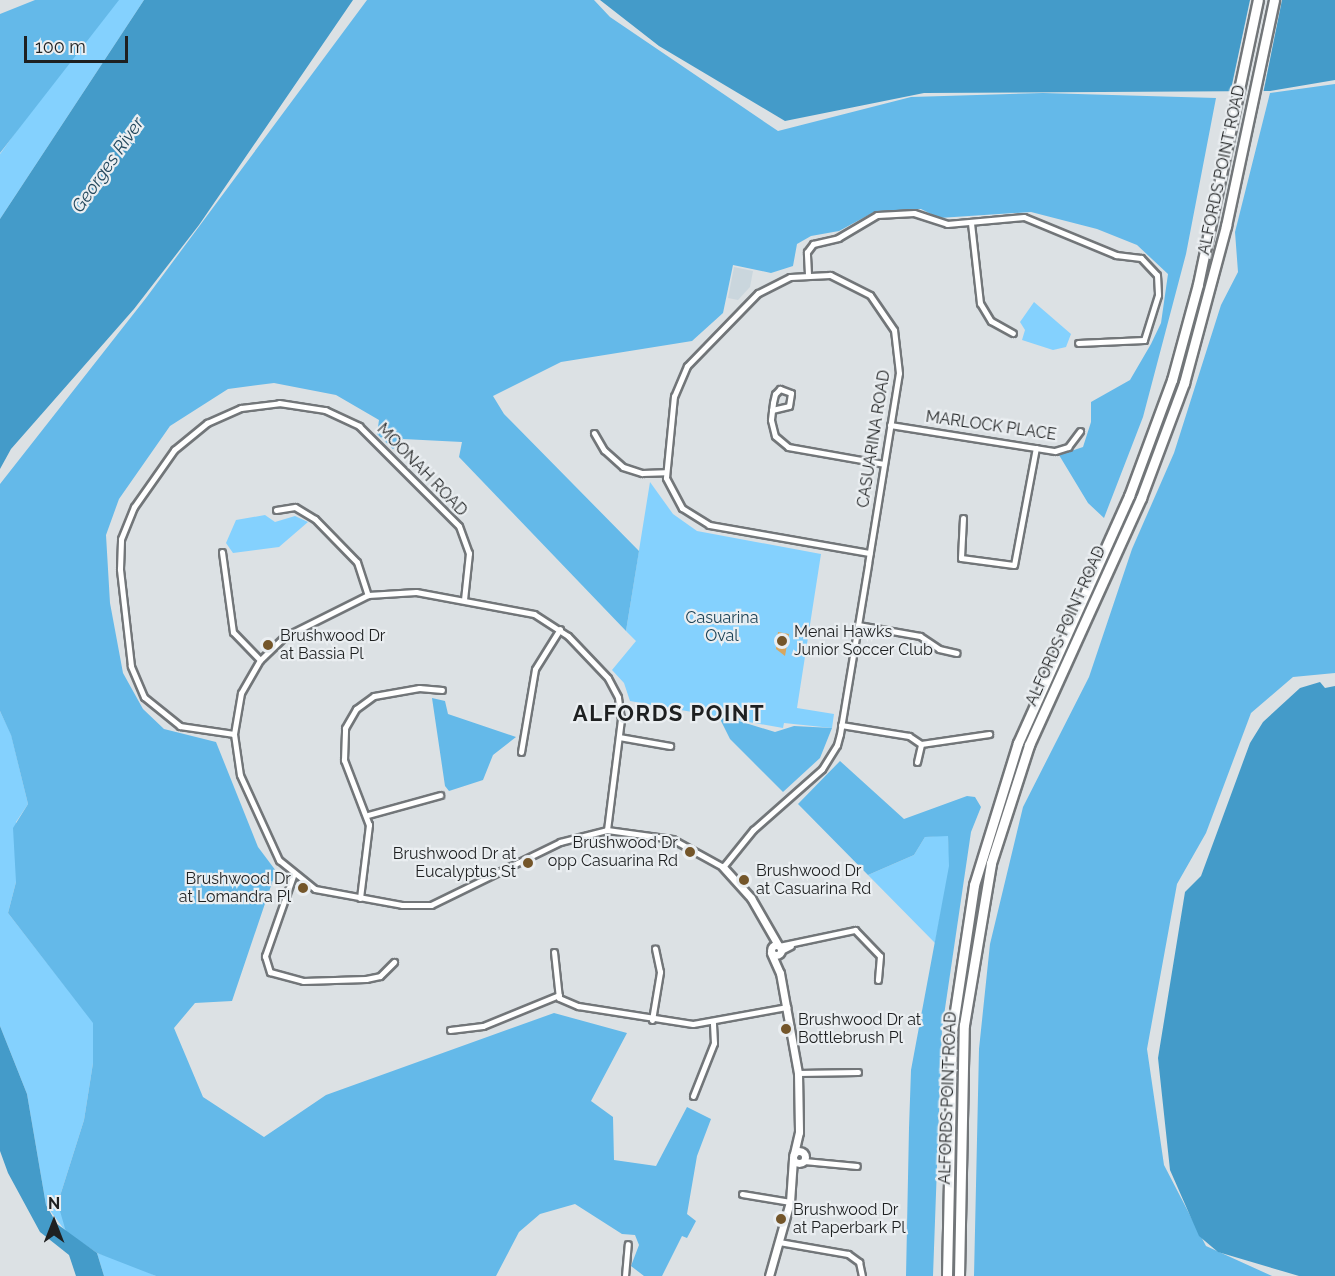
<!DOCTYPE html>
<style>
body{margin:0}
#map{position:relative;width:1335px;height:1276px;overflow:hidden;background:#dce1e4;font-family:Raleway,sans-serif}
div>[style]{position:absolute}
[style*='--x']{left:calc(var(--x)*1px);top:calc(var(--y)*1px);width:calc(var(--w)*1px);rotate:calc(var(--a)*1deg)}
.built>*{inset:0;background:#cad6dd}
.green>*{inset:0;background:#84d1fe}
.forest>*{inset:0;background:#64b9e9}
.water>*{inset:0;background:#449bc9}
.pier>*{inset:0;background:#dce1e4}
.building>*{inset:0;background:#d8a65e}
.roads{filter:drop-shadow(2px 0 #727679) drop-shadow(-2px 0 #727679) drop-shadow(0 2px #727679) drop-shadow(0 -2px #727679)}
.minor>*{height:5px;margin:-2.5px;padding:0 2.5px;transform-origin:2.5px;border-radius:2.5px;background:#fff}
.tertiary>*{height:7px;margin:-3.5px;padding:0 3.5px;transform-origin:3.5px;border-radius:3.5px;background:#fff}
.tertiary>.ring{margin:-3.5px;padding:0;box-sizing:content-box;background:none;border:7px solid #fff;border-radius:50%}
.trunk>*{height:9px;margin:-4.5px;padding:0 4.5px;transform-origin:4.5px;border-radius:4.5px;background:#fff}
.dots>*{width:16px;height:16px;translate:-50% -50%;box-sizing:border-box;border:3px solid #eaeef1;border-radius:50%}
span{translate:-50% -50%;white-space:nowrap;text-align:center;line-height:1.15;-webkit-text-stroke:4.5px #eaeef1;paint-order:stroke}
.street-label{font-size:16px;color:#1e2021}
.park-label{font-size:16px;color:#1c4256}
.poi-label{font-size:16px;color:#1e2021}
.left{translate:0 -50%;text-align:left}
.right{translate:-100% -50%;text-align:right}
.water-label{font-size:18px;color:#22475c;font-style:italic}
.district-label{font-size:22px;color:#1e2021;font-weight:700;letter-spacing:1.5px}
.north{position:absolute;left:24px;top:1192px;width:60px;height:60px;-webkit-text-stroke:4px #eaeef1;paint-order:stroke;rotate:0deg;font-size:16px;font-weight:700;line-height:24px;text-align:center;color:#1e2021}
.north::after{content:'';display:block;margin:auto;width:21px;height:27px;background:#1e2021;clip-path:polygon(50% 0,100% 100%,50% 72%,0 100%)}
.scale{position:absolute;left:24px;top:36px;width:104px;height:27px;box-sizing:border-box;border:3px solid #1e2021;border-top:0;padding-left:8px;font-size:18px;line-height:21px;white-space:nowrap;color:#1e2021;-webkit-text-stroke:4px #eaeef1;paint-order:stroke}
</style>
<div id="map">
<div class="built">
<div style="clip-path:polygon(734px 267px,753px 271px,750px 287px,738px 300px,728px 298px)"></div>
</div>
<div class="green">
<div style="clip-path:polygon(110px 0,144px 0,0 219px,0 154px)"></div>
<div style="clip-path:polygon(1034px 302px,1071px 334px,1066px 347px,1053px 350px,1022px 340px,1025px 330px,1020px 322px)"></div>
<div style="clip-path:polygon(650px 482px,673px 514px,697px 531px,821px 554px,797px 708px,834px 714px,832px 728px,784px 723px,783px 728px,630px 701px,624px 683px,612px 670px,636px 641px,626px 631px)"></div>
<div style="clip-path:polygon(265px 515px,275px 522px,295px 516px,308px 522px,279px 547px,233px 553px,226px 543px,236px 520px)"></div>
<div style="clip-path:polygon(0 711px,11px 734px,28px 804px,16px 822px,16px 882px,8px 913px,93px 1022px,93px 1063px,84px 1120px,60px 1196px,66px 1232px,46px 1205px,27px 1094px,0 1026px)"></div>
<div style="clip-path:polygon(948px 835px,950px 866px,935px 943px,868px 875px,914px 855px,925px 837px)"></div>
<div style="clip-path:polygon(97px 1253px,123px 1261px,156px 1276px,104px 1276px)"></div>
</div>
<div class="forest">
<div style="clip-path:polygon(35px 0,119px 0,0 153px,0 14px)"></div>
<div style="clip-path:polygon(367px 0,594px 0,610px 17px,778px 131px,911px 97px,1043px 93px,1216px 98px,1186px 254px,1143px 417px,1104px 518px,1088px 503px,1059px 455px,1083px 447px,1091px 422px,1091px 402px,1130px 380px,1151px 344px,1161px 323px,1168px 274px,1137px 245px,1097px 229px,1031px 212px,939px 218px,921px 209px,876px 211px,839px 231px,811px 236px,797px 244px,793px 266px,771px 273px,733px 265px,723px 313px,692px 341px,561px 362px,493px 396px,504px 414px,639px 551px,626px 631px,459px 457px,462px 442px,403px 439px,393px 449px,377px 434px,379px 420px,336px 395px,274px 383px,228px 389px,170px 426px,119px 499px,106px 535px,110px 603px,123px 673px,143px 709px,164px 729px,216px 742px,258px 847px,276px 871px,232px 1001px,195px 1003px,174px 1028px,203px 1097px,264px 1137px,326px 1095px,554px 1013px,627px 1033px,591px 1101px,613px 1117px,614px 1160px,656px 1166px,687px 1107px,711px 1119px,697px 1156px,687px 1214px,696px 1221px,687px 1238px,682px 1236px,662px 1276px,644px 1276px,631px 1266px,639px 1245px,635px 1235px,622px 1234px,575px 1204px,540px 1214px,519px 1232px,496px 1276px,156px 1276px,97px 1253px,66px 1232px,60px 1211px,60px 1196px,84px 1120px,93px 1063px,93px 1023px,8px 913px,16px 882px,13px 828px,28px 804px,11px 735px,0 711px,0 484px,146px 298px)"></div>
<div style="clip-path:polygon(1335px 84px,1335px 673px,1293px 677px,1251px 713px,1206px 833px,1177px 884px,1147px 1049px,1164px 1165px,1206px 1246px,1272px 1276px,974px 1276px,979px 1049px,990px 944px,1023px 807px,1089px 677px,1132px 549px,1174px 453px,1221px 305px,1238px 272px,1235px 232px,1270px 93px)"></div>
<div style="clip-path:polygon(432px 698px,445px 701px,448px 714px,516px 737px,493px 755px,483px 780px,449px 791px,445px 786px)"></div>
<div style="clip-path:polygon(726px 717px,775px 732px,794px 726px,832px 728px,820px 758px,783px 792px,730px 739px,720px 719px)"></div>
<div style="clip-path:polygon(840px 761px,904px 819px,967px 796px,975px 797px,981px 807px,971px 832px,942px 1029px,933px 1276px,906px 1276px,909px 1128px,911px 1070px,949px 866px,948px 836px,925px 837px,914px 855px,868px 875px,798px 804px)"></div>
</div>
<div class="water">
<div style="clip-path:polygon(144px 0,353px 0,199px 225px,134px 309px,11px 449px,0 469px,0 219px)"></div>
<div style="clip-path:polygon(600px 0,1335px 0,1335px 80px,1270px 91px,924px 93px,785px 121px,659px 46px)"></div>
<div style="clip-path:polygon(1320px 682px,1325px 688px,1335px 686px,1335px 1276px,1299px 1276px,1218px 1252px,1199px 1236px,1170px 1170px,1158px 1058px,1185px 892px,1201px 876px,1250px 743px,1263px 722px,1300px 688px)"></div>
<div style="clip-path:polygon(0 1026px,27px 1094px,46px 1205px,57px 1224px,97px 1253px,104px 1276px,76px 1276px,69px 1255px,40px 1232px,8px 1173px,0 1151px)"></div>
</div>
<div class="pier">
<div style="clip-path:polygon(1250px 0,1282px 0,1263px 94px,1230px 94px)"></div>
</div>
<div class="building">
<div style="clip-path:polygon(778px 632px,789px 634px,785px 656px,776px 649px)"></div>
</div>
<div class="roads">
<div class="minor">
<div style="--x:971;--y:223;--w:81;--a:83.6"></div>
<div style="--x:980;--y:303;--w:21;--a:59"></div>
<div style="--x:991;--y:321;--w:25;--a:29"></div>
<div style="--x:808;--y:274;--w:22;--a:-93"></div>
<div style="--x:807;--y:252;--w:10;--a:-53"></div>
<div style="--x:813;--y:244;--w:26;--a:-13"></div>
<div style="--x:838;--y:238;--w:45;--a:-30.5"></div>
<div style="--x:877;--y:215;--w:37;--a:-3"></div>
<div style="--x:914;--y:213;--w:35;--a:18"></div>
<div style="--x:947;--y:224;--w:77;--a:-5.2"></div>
<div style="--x:1024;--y:217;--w:100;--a:22.4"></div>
<div style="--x:1116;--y:255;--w:25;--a:7"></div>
<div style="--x:1141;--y:258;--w:23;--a:47"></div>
<div style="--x:1157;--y:275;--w:20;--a:87"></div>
<div style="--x:1158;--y:295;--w:47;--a:107.3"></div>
<div style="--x:1144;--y:340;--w:66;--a:177.4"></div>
<div style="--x:772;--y:410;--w:17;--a:-13"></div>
<div style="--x:789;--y:406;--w:13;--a:-81"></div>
<div style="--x:791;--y:393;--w:12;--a:-160"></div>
<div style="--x:780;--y:389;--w:7;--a:135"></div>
<div style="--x:775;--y:394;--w:9;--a:103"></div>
<div style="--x:773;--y:403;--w:17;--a:97"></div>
<div style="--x:771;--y:420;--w:16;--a:76"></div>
<div style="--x:775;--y:436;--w:17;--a:40"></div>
<div style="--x:788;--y:447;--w:97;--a:10"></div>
<div style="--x:890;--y:425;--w:167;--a:9"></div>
<div style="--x:1055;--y:451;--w:14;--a:-17"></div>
<div style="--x:1068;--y:447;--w:20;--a:-53"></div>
<div style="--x:594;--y:433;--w:20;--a:60"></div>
<div style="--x:604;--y:450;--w:25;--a:42"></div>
<div style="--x:623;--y:467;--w:20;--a:18"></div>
<div style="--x:642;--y:473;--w:23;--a:-2"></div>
<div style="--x:276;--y:510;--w:19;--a:-9"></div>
<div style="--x:295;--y:507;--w:23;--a:31"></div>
<div style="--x:315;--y:519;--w:60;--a:45.7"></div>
<div style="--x:357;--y:562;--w:35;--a:72"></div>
<div style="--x:963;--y:518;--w:40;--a:92.9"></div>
<div style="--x:961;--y:558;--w:53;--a:7.5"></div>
<div style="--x:1014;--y:565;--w:119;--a:-79.4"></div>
<div style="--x:222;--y:552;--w:81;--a:82.2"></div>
<div style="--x:233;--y:632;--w:39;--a:46"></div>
<div style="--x:858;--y:625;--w:63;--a:10.1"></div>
<div style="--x:920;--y:636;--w:23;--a:34"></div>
<div style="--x:939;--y:649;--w:18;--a:13"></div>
<div style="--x:841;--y:725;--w:69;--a:9.2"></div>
<div style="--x:909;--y:736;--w:14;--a:34"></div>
<div style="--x:921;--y:744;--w:69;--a:-8.4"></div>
<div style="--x:234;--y:734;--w:55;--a:-171.6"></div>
<div style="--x:180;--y:726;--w:46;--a:-141.1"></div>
<div style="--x:144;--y:697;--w:34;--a:-113"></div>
<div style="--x:131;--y:666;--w:98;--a:-96.5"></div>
<div style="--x:120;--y:569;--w:30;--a:-88"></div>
<div style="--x:121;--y:539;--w:35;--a:-68"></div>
<div style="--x:134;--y:507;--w:70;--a:-54.9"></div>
<div style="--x:174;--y:450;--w:43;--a:-39.3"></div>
<div style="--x:207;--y:423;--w:37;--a:-24"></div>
<div style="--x:241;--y:408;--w:38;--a:-7"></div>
<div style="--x:279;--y:403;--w:47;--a:8.7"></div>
<div style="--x:325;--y:410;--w:38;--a:25"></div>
<div style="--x:359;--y:426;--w:141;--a:45"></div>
<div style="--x:459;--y:526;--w:29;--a:70"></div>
<div style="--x:469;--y:553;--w:47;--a:96.1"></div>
<div style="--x:619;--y:737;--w:52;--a:10"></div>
<div style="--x:521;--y:752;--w:84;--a:-80.4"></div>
<div style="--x:535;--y:669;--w:47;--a:-58"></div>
<div style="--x:917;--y:762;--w:18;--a:-77"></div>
<div style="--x:368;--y:815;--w:75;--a:-15.5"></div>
<div style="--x:607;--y:830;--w:112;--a:-82.8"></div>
<div style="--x:621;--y:719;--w:22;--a:-98"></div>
<div style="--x:618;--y:697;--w:21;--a:-118"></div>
<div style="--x:608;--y:678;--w:58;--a:-133.6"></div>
<div style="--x:568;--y:636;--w:40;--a:-147.1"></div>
<div style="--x:534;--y:614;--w:120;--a:-169.4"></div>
<div style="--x:416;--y:592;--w:48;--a:176.4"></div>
<div style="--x:368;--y:595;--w:94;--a:153.4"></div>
<div style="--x:284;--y:637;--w:33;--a:136"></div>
<div style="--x:260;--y:660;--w:38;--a:120"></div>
<div style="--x:241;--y:693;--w:42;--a:99.7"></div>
<div style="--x:234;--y:734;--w:41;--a:81.7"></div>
<div style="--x:240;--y:775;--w:94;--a:65.4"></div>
<div style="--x:279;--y:860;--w:46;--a:38.9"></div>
<div style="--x:315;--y:889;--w:88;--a:10.4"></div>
<div style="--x:402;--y:905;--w:29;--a:0"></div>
<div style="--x:431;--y:905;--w:144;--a:-26"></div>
<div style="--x:560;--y:842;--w:49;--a:-14.3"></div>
<div style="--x:607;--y:830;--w:66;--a:7.9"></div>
<div style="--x:672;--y:839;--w:58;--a:28.8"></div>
<div style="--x:723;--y:867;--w:48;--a:-51"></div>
<div style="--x:753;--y:830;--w:92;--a:-41.5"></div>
<div style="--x:822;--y:769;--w:28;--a:-58"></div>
<div style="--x:837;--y:745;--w:11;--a:-75"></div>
<div style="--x:840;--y:734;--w:172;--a:-80.6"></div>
<div style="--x:868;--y:564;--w:193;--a:-80.8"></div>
<div style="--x:899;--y:373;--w:43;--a:-96.6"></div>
<div style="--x:894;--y:330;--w:42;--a:-124.4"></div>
<div style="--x:870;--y:295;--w:45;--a:-153.4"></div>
<div style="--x:830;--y:275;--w:40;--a:177.1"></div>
<div style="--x:790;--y:277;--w:36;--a:153"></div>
<div style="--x:758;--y:293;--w:102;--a:134.2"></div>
<div style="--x:687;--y:366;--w:33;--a:113"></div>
<div style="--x:674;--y:396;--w:82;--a:95.6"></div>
<div style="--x:666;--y:478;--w:34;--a:62"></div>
<div style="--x:682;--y:508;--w:32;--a:32"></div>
<div style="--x:709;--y:525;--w:163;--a:9.9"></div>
<div style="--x:293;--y:876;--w:85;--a:109.3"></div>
<div style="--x:265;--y:956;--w:17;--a:73"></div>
<div style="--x:270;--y:972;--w:34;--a:15"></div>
<div style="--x:303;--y:981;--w:63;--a:-1.8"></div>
<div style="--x:366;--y:979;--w:14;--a:-12"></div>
<div style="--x:380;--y:976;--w:20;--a:-45"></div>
<div style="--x:360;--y:898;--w:74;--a:-83"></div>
<div style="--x:369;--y:825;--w:70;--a:-111"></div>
<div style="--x:344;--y:760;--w:32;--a:-88"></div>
<div style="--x:345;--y:728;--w:22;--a:-60"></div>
<div style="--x:356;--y:709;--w:22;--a:-36"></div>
<div style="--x:374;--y:696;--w:46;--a:-10.1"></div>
<div style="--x:419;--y:688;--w:23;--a:5"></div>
<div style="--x:779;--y:946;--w:78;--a:-11.9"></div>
<div style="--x:855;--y:930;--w:36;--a:46"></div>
<div style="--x:880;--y:956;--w:24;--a:95"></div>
<div style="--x:781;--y:951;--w:11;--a:-27"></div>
<div style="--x:554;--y:952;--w:46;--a:83.8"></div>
<div style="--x:559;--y:998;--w:21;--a:23"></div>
<div style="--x:578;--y:1006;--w:116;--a:8.9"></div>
<div style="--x:693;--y:1024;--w:96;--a:-10.3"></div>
<div style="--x:652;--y:1020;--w:49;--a:-80.5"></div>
<div style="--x:660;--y:972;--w:24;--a:-102"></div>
<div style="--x:450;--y:1030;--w:33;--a:-7"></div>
<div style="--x:483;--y:1026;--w:82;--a:-22.2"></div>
<div style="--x:798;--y:1073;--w:60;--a:-1"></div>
<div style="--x:693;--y:1096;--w:57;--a:-68.4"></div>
<div style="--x:714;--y:1043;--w:21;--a:-93"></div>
<div style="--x:804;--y:1161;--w:53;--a:5.4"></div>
<div style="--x:742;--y:1194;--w:49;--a:9.5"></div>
<div style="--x:779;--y:1242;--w:70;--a:9.9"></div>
<div style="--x:848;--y:1254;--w:14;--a:36"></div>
<div style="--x:859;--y:1262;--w:14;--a:78"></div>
<div style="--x:625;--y:1276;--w:32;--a:-85"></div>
</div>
<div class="tertiary">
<div style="--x:723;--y:867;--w:42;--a:47.9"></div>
<div style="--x:751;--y:898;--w:54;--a:60.1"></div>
<div class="ring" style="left:771px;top:945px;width:3px;height:3px"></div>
<div style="--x:771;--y:953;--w:22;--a:66"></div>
<div style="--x:780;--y:973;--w:102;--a:79.8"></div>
<div style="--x:798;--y:1073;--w:59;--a:89"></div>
<div style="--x:799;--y:1132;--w:23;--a:103"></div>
<div class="ring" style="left:793px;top:1151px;width:5px;height:5px"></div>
<div style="--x:769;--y:1276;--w:77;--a:-74.2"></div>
<div style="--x:790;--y:1202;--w:43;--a:-86"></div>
</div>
<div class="trunk">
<div style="--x:947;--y:1276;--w:245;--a:-88.8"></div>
<div style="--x:952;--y:1031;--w:148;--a:-81.4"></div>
<div style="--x:974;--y:885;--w:149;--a:-72.8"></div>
<div style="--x:1018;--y:743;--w:271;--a:-65.8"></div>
<div style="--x:1129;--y:496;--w:124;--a:-69.7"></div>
<div style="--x:1172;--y:380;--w:99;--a:-74.8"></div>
<div style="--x:1198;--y:284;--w:290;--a:-78.1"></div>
<div style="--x:959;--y:1276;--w:251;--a:-88.9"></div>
<div style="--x:964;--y:1025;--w:164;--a:-80.5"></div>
<div style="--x:991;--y:863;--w:124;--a:-72.1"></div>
<div style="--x:1029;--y:745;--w:271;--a:-65.6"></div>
<div style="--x:1141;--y:498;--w:123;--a:-69.5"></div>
<div style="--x:1184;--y:383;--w:163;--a:-75"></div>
<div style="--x:1226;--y:226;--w:231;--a:-78"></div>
</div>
</div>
<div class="dots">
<div style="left:782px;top:641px;background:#74562a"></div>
<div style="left:268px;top:645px;background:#74562a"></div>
<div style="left:690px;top:852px;background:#74562a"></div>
<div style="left:528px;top:863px;background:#74562a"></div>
<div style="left:744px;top:880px;background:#74562a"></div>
<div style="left:303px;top:888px;background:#74562a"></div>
<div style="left:786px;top:1029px;background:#74562a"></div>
<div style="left:781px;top:1219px;background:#74562a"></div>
</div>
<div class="street-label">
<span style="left:1222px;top:170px;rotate:-78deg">ALFORDS POINT ROAD</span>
<span style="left:991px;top:426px;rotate:8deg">MARLOCK PLACE</span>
<span style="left:874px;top:439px;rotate:-81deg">CASUARINA ROAD</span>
<span style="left:422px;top:470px;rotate:46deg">MOONAH ROAD</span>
<span style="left:1066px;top:626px;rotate:-66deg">ALFORDS POINT ROAD</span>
<span style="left:948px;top:1098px;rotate:-88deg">ALFORDS POINT ROAD</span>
</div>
<div class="park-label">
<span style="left:722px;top:627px">Casuarina<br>Oval</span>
</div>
<div class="poi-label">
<span class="left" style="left:794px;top:641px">Menai Hawks<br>Junior Soccer Club</span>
<span class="left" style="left:280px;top:645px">Brushwood Dr<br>at Bassia Pl</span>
<span class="right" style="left:678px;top:852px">Brushwood Dr<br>opp Casuarina Rd</span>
<span class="right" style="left:516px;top:863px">Brushwood Dr at<br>Eucalyptus St</span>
<span class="left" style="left:756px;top:880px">Brushwood Dr<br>at Casuarina Rd</span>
<span class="right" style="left:291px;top:888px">Brushwood Dr<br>at Lomandra Pl</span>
<span class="left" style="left:798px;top:1029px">Brushwood Dr at<br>Bottlebrush Pl</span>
<span class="left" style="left:793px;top:1219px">Brushwood Dr<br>at Paperbark Pl</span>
</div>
<div class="water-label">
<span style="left:108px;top:165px;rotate:-55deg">Georges River</span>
</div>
<div class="district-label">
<span style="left:669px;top:714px">ALFORDS POINT</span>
</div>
<div class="north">N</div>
<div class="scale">100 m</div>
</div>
